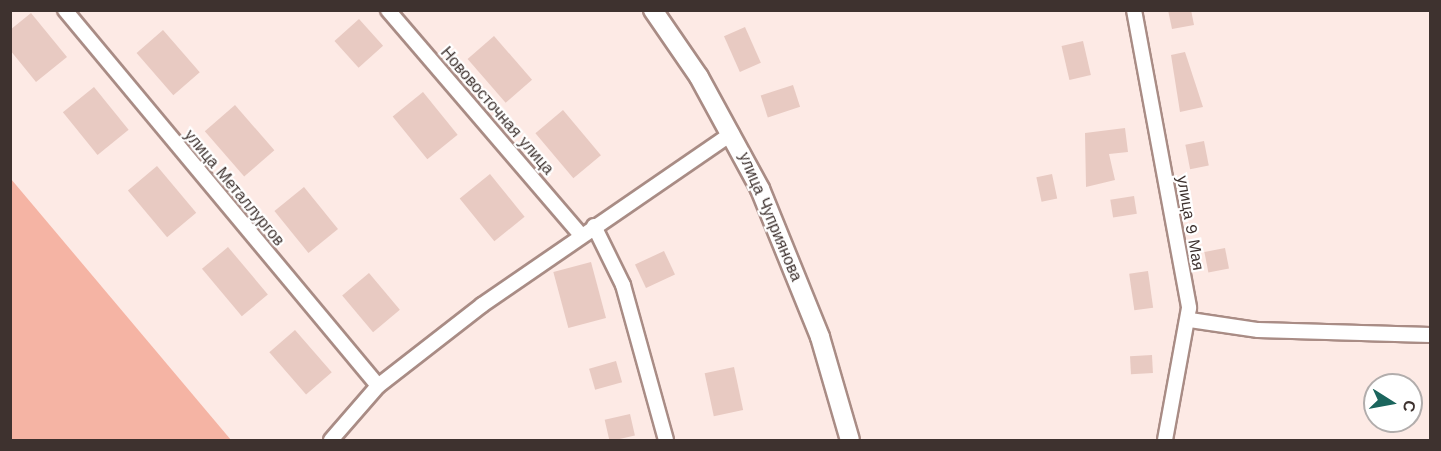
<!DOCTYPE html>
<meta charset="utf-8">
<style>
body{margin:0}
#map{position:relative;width:1441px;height:451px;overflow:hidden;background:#fdeae5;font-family:"Work Sans",sans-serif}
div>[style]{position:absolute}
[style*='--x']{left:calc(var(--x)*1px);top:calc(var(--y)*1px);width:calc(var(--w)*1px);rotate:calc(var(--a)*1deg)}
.green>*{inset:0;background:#f5b4a4}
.building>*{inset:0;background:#e8cac2;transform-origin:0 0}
.roads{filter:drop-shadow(2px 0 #a98c85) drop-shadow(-2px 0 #a98c85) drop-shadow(0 2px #a98c85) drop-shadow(0 -2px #a98c85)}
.minor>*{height:14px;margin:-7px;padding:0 7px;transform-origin:7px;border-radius:7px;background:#fff}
.tertiary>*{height:18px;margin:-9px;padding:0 9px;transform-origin:9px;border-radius:9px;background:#fff}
span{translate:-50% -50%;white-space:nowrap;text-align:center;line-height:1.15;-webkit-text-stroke:4.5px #fff;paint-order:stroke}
.street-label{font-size:16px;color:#3e322f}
.frame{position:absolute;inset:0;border:12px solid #3e322f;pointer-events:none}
.north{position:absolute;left:1363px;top:373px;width:60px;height:60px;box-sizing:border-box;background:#fff;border:2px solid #b2adac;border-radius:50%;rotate:101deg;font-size:16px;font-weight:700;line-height:24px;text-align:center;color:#3e322f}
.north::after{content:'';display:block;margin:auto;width:21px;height:27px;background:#1b655d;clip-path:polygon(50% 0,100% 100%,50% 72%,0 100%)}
</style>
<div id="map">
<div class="green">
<div style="clip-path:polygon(10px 179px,11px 179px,231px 440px,11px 440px)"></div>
</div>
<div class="building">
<div style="clip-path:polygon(1168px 10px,1191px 10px,1194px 25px,1172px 29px)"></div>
<div style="clip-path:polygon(31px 13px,67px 57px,36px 82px,10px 50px,10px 30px)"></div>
<div style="left:359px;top:19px;width:36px;height:33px;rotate:48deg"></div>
<div style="left:745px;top:27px;width:39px;height:23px;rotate:66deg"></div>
<div style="left:163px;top:30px;width:56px;height:35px;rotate:49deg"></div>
<div style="left:494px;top:36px;width:58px;height:35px;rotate:49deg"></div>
<div style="left:1083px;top:41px;width:35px;height:22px;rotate:77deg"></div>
<div style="clip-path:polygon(1185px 52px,1203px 107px,1180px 112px,1171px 55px)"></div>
<div style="left:793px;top:85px;width:23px;height:34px;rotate:72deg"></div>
<div style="left:94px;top:87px;width:55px;height:40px;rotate:51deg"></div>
<div style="left:423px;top:92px;width:55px;height:39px;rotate:51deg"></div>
<div style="left:235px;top:105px;width:60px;height:40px;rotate:49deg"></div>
<div style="left:563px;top:110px;width:59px;height:36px;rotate:50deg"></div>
<div style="clip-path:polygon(1125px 128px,1128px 152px,1109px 154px,1115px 180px,1086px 187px,1085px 133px)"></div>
<div style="left:1204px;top:141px;width:25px;height:19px;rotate:79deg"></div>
<div style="left:157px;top:166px;width:61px;height:38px;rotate:50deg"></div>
<div style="left:490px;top:174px;width:55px;height:39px;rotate:51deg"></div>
<div style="left:1052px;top:174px;width:25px;height:16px;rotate:78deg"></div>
<div style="left:304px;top:187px;width:54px;height:38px;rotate:51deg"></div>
<div style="left:1134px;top:196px;width:18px;height:24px;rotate:81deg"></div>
<div style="left:228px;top:247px;width:62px;height:34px;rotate:50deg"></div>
<div style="left:1225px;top:248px;width:21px;height:21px;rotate:79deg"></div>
<div style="left:664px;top:251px;width:26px;height:32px;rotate:65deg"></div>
<div style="left:591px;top:262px;width:58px;height:39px;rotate:75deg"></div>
<div style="left:1148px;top:271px;width:37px;height:19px;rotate:82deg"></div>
<div style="left:369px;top:273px;width:48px;height:35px;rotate:50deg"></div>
<div style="left:295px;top:330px;width:56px;height:34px;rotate:49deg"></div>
<div style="left:1152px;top:355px;width:18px;height:22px;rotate:87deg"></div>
<div style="left:616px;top:361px;width:22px;height:28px;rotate:74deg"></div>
<div style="left:734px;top:367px;width:44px;height:30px;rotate:78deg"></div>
<div style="left:630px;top:414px;width:22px;height:26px;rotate:77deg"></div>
</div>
<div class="roads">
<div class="minor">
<div style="--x:65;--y:10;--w:489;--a:50.2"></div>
<div style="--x:388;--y:10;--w:295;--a:49.4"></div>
<div style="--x:1134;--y:10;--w:303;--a:79.5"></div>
<div style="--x:1189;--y:308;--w:134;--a:100.3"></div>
<div style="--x:594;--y:226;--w:66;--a:63.8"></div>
<div style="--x:623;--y:285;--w:161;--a:74.5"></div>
<div style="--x:1190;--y:320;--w:69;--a:8.4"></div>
<div style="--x:1258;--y:330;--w:172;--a:1.7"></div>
<div style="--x:331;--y:440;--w:72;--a:-49"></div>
<div style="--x:378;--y:386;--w:132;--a:-37.9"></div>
<div style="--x:482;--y:305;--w:303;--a:-34.5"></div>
</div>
<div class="tertiary">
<div style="--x:653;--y:10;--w:81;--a:55.5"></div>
<div style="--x:699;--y:77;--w:128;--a:61.4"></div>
<div style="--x:760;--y:189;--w:160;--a:67.9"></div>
<div style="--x:820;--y:337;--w:107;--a:73.8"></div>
</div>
</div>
<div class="street-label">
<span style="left:497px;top:111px;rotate:49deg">Нововосточная улица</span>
<span style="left:234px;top:188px;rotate:50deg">улица Металлургов</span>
<span style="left:770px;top:217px;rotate:67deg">улица Чуприянова</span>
<span style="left:1190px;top:223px;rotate:80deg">улица 9 Мая</span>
</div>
<div class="frame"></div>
<div class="north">С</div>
</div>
